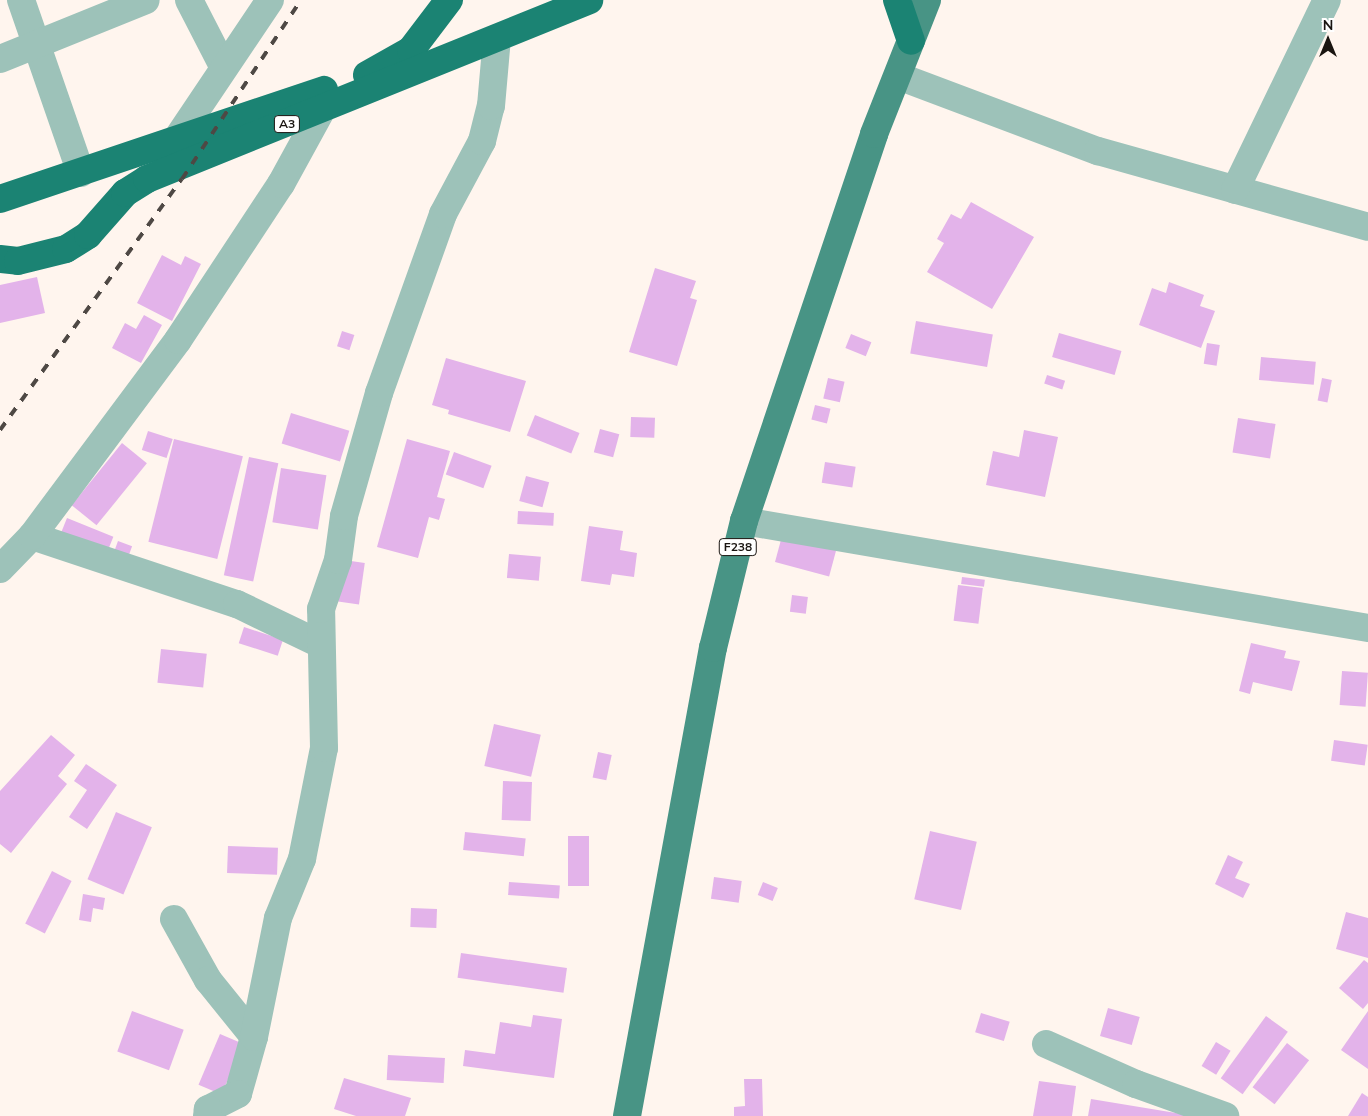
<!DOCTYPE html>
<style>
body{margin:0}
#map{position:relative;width:1368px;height:1116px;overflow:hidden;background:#fff5ee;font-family:Mulish,sans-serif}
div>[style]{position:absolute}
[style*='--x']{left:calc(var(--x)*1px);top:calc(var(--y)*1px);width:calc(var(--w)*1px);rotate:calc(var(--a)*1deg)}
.building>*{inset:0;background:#e3b3ea;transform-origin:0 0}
.minor>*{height:28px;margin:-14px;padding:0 14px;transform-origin:14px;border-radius:14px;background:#9dc2b9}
.major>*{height:28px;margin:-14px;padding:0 14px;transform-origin:14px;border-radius:14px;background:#489485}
.highway>*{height:28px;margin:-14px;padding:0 14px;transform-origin:14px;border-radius:14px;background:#1b8373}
.rail>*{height:4px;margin-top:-2px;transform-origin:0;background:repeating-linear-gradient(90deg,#4e4844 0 9px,transparent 0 18px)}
span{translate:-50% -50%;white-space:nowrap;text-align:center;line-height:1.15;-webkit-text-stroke:4px #fff;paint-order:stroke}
.shield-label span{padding:1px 4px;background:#fff;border:1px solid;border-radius:4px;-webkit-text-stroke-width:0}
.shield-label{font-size:12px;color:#1a1511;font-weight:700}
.north{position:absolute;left:1303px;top:15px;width:50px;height:50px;-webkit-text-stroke:4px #fff;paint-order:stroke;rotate:0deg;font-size:14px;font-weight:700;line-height:20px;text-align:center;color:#1a1511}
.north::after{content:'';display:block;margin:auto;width:18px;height:22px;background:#1a1511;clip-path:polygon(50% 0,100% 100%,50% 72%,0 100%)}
</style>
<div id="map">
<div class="building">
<div style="clip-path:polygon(971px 202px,1034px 237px,992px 309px,927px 272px,944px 243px,937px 239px,951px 214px,961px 219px)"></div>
<div style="clip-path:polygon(162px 255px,181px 265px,185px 256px,201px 264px,172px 321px,137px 303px)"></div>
<div style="clip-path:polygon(655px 268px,696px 281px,690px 298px,697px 300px,677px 366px,629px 352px)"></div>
<div style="clip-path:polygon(37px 277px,45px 313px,0 323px,0 285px)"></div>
<div style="clip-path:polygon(1169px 282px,1204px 295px,1200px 306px,1215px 311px,1201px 348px,1139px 325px,1152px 288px,1166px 293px)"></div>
<div style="clip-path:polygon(144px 315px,162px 325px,141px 363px,112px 348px,125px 323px,136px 329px)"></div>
<div style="left:916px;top:321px;width:78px;height:33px;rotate:10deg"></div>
<div style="left:342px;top:331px;width:13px;height:16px;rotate:18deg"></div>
<div style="left:1059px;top:333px;width:65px;height:25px;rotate:16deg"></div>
<div style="left:851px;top:334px;width:22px;height:15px;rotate:22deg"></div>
<div style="left:1207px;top:343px;width:13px;height:21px;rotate:9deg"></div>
<div style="left:1261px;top:357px;width:55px;height:23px;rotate:5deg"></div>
<div style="clip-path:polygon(446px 358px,526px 381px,510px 432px,448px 414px,449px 410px,432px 405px)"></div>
<div style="left:1047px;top:375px;width:19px;height:9px;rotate:18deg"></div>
<div style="left:828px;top:378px;width:17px;height:21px;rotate:13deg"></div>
<div style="left:1322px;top:378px;width:10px;height:23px;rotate:11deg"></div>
<div style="left:815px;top:405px;width:16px;height:15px;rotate:14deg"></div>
<div style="left:291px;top:413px;width:61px;height:32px;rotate:17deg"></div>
<div style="left:535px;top:415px;width:48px;height:22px;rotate:22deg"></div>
<div style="left:631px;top:417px;width:24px;height:20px;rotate:2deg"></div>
<div style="left:1238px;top:418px;width:38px;height:35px;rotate:9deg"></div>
<div style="left:600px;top:429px;width:20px;height:24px;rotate:15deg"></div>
<div style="clip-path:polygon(1024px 430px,1058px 437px,1045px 497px,986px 485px,993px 451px,1019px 457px)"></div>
<div style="left:148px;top:431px;width:26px;height:20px;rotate:18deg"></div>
<div style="left:174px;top:439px;width:71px;height:106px;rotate:14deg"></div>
<div style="clip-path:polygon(407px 439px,450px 451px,437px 497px,445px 499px,439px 520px,429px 517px,418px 558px,377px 547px)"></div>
<div style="left:122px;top:443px;width:32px;height:80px;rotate:39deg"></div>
<div style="left:454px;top:452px;width:40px;height:24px;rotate:20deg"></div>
<div style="left:249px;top:457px;width:30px;height:121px;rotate:12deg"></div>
<div style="left:825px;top:462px;width:31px;height:21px;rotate:9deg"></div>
<div style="left:281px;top:468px;width:46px;height:55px;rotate:9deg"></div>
<div style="left:526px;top:476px;width:24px;height:26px;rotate:15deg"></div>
<div style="left:518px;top:511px;width:36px;height:13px;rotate:3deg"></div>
<div style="left:67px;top:518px;width:50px;height:15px;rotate:22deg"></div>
<div style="clip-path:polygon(589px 526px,623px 531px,620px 550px,637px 553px,634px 577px,612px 574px,610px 585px,581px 581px)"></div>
<div style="left:782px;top:536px;width:56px;height:27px;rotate:15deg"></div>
<div style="left:118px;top:541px;width:15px;height:15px;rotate:20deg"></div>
<div style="left:509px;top:554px;width:32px;height:24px;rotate:5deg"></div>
<div style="left:344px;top:560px;width:21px;height:42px;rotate:8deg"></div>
<div style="left:962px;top:577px;width:23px;height:7px;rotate:7deg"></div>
<div style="left:958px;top:585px;width:25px;height:36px;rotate:7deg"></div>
<div style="left:792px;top:595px;width:16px;height:17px;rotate:7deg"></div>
<div style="left:244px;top:627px;width:41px;height:17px;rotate:18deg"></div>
<div style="clip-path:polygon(1251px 643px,1286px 651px,1284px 658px,1300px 661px,1292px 691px,1253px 682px,1250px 694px,1239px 691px)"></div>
<div style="left:161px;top:649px;width:46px;height:34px;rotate:6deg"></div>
<div style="left:1342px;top:671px;width:26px;height:34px;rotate:4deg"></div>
<div style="left:494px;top:724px;width:48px;height:43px;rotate:13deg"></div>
<div style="clip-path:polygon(51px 735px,75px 755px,58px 776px,67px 784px,11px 853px,0 844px,0 791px)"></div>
<div style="left:1334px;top:740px;width:34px;height:21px;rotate:8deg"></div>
<div style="left:598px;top:752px;width:14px;height:26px;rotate:12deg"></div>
<div style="clip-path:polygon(86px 764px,117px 785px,87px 829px,69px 817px,87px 790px,74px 781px)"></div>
<div style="left:503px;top:781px;width:29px;height:39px;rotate:2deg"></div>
<div style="left:116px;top:812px;width:39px;height:73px;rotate:23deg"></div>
<div style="left:930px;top:831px;width:48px;height:70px;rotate:13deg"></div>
<div style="left:465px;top:832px;width:61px;height:18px;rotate:6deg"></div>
<div style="left:568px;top:836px;width:21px;height:50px"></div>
<div style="left:228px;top:846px;width:50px;height:27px;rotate:2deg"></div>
<div style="clip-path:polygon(1228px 855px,1243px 862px,1235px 878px,1250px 884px,1243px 898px,1215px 884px)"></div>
<div style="left:52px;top:871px;width:22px;height:59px;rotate:27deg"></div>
<div style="left:714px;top:877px;width:28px;height:22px;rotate:8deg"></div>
<div style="left:509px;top:882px;width:51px;height:13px;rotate:4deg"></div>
<div style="left:763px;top:882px;width:16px;height:14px;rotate:22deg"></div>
<div style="clip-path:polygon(83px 894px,105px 898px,103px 910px,93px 908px,91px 922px,79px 920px)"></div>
<div style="left:411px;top:908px;width:26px;height:19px;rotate:2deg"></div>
<div style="clip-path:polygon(1346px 912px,1368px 918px,1368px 958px,1336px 949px)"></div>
<div style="left:461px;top:953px;width:107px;height:25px;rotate:8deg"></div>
<div style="clip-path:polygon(1364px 960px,1368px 963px,1368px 1003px,1363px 1009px,1339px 988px)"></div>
<div style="left:1108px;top:1008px;width:33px;height:29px;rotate:16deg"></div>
<div style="left:132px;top:1011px;width:55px;height:43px;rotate:20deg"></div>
<div style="clip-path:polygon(1368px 1011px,1368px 1069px,1341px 1050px)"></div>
<div style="left:981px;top:1013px;width:30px;height:20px;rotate:17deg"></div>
<div style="clip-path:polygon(533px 1015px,562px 1019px,554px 1078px,463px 1066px,465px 1050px,495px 1054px,500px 1022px,531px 1027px)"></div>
<div style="left:1266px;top:1016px;width:27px;height:77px;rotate:36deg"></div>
<div style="left:220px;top:1034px;width:25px;height:55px;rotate:23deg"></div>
<div style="left:1216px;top:1042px;width:17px;height:28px;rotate:31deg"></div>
<div style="left:1287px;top:1043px;width:28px;height:56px;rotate:38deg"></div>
<div style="left:388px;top:1055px;width:57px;height:25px;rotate:3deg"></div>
<div style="clip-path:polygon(344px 1078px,411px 1098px,405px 1116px,356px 1116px,334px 1109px)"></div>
<div style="clip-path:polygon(744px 1079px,762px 1079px,763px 1116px,734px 1116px,734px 1107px,745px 1106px)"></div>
<div style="clip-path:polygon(1039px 1081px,1076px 1086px,1072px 1116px,1033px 1116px)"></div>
<div style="clip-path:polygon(1362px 1093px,1368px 1097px,1368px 1116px,1348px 1116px)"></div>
<div style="clip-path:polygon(1091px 1099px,1188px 1115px,1188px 1116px,1088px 1116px)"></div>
</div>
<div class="minor">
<div style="--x:21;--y:0;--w:183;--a:70.9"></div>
<div style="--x:189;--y:0;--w:76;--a:62.8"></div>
<div style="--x:0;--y:59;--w:157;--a:-22"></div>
<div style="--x:898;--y:76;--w:214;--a:20.6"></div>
<div style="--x:1098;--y:151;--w:280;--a:15.7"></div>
<div style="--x:174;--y:143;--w:172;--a:-56.1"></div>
<div style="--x:1235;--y:190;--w:211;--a:-64.2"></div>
<div style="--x:744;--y:521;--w:633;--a:9.73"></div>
<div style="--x:32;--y:536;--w:216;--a:18.4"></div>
<div style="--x:237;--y:604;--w:92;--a:25.7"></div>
<div style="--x:0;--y:569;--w:46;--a:-45.9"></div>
<div style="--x:32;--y:536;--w:244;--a:-53.3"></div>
<div style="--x:178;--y:340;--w:187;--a:-56.6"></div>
<div style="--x:281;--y:184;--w:83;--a:-61.3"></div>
<div style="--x:174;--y:919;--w:70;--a:60.9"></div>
<div style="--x:208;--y:980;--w:73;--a:51.1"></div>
<div style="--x:254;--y:1037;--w:59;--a:105.7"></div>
<div style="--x:238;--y:1094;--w:34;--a:153"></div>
<div style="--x:208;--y:1109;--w:7;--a:98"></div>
<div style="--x:254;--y:1037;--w:121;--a:-78.6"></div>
<div style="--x:278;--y:918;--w:64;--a:-67.9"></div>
<div style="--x:302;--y:859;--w:113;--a:-78.8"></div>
<div style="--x:324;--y:748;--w:139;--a:-91.2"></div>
<div style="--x:321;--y:609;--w:52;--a:-70.9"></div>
<div style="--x:338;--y:560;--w:44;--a:-82.2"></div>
<div style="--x:344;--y:516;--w:128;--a:-74.1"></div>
<div style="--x:379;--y:393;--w:190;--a:-70.3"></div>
<div style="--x:443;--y:214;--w:83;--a:-61.9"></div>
<div style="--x:482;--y:141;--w:36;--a:-76"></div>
<div style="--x:491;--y:106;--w:68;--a:-85"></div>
<div style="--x:1046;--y:1044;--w:98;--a:24"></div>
<div style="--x:1136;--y:1084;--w:95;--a:19.8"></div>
</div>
<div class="major">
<div style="--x:627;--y:1116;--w:476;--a:-79.6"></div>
<div style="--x:713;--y:648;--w:131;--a:-76.3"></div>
<div style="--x:744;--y:521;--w:408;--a:-71.4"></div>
<div style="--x:874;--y:134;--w:144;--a:-68.4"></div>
</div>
<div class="highway">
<div style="--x:897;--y:0;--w:43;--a:71.1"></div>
<div style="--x:367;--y:75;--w:51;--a:-29.6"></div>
<div style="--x:411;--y:50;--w:63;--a:-52.8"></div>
<div style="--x:0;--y:199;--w:342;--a:-18.6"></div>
<div style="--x:0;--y:259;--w:18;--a:6"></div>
<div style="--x:18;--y:261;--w:49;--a:-14"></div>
<div style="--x:66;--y:249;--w:26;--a:-32"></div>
<div style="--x:88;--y:235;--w:56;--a:-48.6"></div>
<div style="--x:125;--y:193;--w:26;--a:-32"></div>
<div style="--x:147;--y:179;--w:477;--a:-22"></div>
</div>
<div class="rail">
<div style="--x:0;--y:430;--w:310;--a:-54.1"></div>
<div style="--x:182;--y:179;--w:215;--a:-56.4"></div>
</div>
<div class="shield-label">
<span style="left:287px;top:124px">A3</span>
<span style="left:738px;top:547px">F238</span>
</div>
<div class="north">N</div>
</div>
